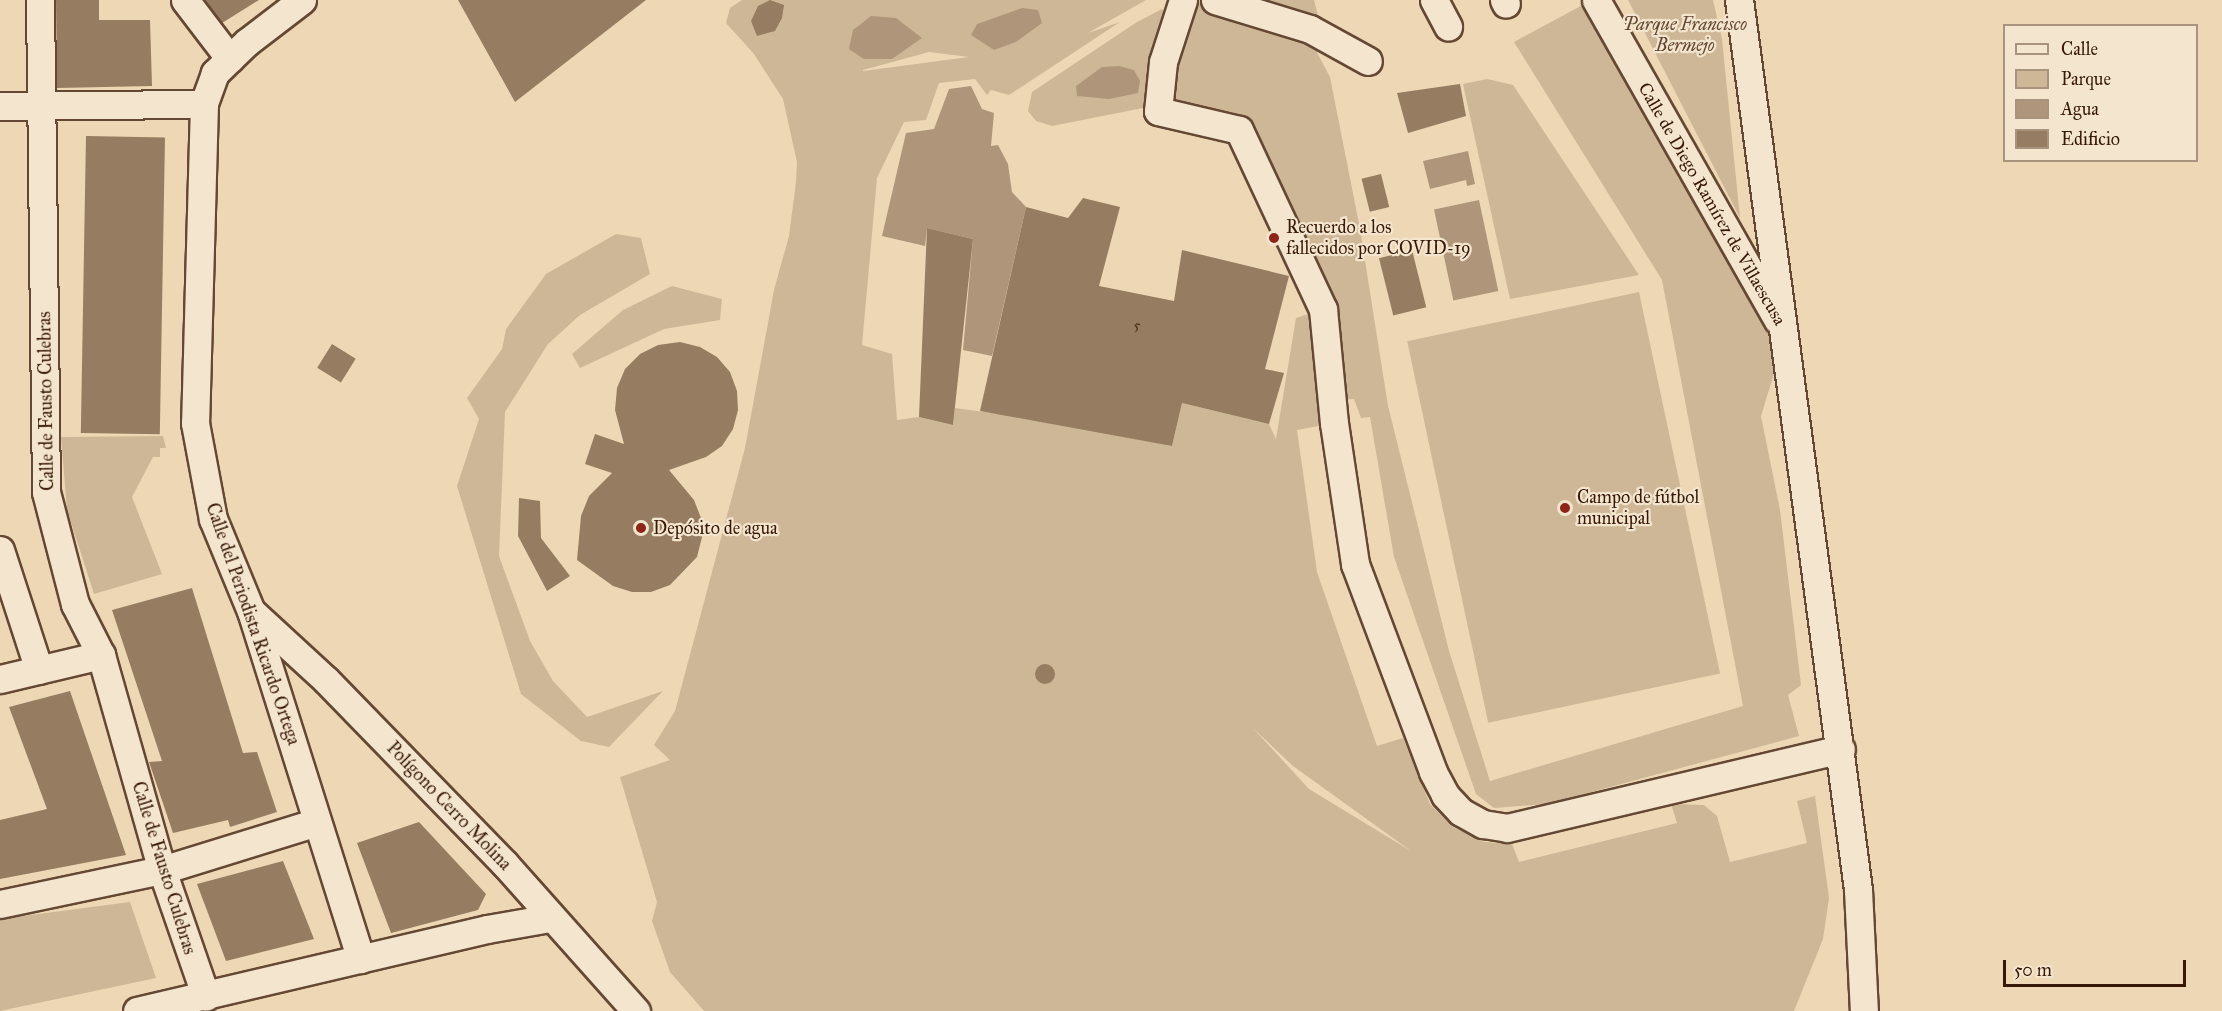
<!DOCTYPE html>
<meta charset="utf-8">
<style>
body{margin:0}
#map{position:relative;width:2222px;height:1011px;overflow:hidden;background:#edd7b4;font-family:"IM FELL Great Primer",serif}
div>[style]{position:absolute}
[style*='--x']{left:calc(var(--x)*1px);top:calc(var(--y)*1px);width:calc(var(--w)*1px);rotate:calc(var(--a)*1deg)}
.green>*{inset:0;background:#ceb797;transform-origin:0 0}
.water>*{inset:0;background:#af967a;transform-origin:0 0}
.building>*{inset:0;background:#967c61;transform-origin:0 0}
.round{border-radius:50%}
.roads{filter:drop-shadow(2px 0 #654833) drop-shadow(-2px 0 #654833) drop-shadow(0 2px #654833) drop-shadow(0 -2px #654833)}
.minor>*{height:27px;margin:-13.5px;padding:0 13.5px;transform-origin:13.5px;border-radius:13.5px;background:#f3e5ce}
.dots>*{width:16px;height:16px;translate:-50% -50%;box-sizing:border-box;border:3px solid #f3e5ce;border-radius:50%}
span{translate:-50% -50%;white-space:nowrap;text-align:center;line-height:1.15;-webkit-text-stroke:4.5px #f3e5ce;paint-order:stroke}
.number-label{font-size:15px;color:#50321e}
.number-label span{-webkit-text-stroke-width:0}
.park-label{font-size:18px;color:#654833;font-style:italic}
.street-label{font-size:18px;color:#381908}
.poi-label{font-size:18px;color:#381908}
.left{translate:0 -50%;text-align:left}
.legend{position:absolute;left:2003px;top:24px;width:195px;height:138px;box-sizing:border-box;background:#f3e5ce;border:2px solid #a8937f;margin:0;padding:8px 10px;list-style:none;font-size:18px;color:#381908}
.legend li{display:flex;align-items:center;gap:12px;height:30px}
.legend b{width:30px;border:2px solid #a8937f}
.scale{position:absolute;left:2003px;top:960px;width:183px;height:27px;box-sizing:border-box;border:3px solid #381908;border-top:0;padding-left:8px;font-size:18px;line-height:21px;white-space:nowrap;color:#381908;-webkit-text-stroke:4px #f3e5ce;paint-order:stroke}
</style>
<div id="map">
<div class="green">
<div style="clip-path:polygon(evenodd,1146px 0,1088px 33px,1120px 22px,1009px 95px,991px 90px,987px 95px,975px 79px,939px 83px,926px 120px,904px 122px,877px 178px,862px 345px,892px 354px,897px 420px,919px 417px,953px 425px,955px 408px,1014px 416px,1167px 420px,1166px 445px,1172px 446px,1182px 403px,1269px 424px,1276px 439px,1296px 318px,1323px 309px,1239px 131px,1158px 111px,1183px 0,1314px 0,1320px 23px,1312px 43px,1330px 77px,1360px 229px,1388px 406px,1449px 651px,1490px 781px,1743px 706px,1662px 280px,1514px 42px,1592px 0,1786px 334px,1761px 416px,1780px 510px,1801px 685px,1788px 695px,1799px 736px,1547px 804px,1494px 808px,1476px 794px,1394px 557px,1370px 417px,1361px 418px,1354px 399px,1338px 400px,1334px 423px,1297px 430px,1317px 572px,1377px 746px,1403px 738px,1430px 804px,1453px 827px,1484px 842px,1512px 844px,1519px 862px,1677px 823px,1671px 804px,1704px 805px,1717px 816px,1730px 862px,1807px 843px,1797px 801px,1815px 796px,1829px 898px,1823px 939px,1794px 1011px,704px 1011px,670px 972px,652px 921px,657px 902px,620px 777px,670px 760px,654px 745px,675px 711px,745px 448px,774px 290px,789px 236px,796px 182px,797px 162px,783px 99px,754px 54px,726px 23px,730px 8px,742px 0,1146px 0,929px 52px,969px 57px,863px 71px,863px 70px,929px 52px,1146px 0,1253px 728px,1293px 766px,1411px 851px,1309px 789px,1253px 728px)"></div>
<div style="clip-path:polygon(1628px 0,1713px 0,1722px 39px,1740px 218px)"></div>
<div style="clip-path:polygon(1162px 9px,1170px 18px,1148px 107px,1052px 126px,1036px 121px,1028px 111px,1032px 92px,1137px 22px)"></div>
<div style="clip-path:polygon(1487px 79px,1513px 85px,1639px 275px,1510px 299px,1463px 84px)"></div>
<div style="clip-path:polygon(616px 234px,641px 238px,650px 274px,580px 315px,548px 344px,505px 412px,499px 556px,530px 641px,553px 681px,587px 717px,663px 691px,609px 747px,581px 741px,521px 694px,457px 486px,479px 419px,467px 398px,502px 349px,506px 329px,546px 274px)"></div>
<div style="clip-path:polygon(672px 286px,722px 299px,720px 320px,664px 329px,580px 368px,572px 354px,623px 310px)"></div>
<div style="left:1639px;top:292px;width:390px;height:237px;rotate:78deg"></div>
<div style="clip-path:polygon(163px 436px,166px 448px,160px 448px,160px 457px,153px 457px,132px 497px,162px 574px,94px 594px,67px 510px,61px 437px)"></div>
<div style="clip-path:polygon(130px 902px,156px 978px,0 1011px,0 919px)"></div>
</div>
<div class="water">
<div style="clip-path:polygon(1022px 8px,1038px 10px,1042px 23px,1016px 42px,994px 50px,971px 35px,977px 24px)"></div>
<div style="clip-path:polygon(871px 16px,896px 18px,922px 38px,892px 59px,864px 59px,849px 49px,853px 30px)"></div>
<div style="clip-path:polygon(1119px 66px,1134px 70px,1140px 81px,1138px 93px,1109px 99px,1077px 96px,1076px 86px,1102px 67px)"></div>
<div style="clip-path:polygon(971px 86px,982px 109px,994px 113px,991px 146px,998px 145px,1008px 164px,1012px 192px,1026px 207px,992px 356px,963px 350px,973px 239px,927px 228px,925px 246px,882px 236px,906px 133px,934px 129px,949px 89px)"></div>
<div style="clip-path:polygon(1468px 151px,1475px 184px,1467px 186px,1466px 180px,1430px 189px,1423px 161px)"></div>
<div style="left:1479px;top:200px;width:93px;height:46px;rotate:78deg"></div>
</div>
<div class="building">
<div style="clip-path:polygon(56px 0,99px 0,99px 20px,150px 20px,152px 86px,57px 88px)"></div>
<div style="clip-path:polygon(205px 0,259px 0,222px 23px)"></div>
<div style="clip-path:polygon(458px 0,646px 0,515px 102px)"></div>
<div style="clip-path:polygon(770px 0,784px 5px,782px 18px,775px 31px,757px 36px,751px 21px,758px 6px)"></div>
<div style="clip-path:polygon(1460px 84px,1466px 116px,1408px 133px,1397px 93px)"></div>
<div style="left:86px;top:136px;width:79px;height:297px;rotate:1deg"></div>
<div style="left:1381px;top:174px;width:34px;height:20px;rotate:76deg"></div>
<div style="clip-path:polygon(1083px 198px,1120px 207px,1099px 286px,1174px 301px,1182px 250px,1289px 276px,1265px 369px,1284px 373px,1269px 424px,1182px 403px,1172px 446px,980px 411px,1026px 207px,1068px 218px)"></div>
<div style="clip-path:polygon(927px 228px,973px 239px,953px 425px,919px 417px)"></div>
<div style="left:1412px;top:250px;width:59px;height:34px;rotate:76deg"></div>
<div style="clip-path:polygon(680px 342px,700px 347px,717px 357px,730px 372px,737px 391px,738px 410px,733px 429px,722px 446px,706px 457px,669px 470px,694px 500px,701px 518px,702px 537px,697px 557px,670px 585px,651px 592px,632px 592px,613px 586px,577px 560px,581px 516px,589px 496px,612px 473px,585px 464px,595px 434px,624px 444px,615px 410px,617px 388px,625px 369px,640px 354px,658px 345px)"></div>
<div style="left:332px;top:344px;width:28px;height:28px;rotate:32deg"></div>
<div style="clip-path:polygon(519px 498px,540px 501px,541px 538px,570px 576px,547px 591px,518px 536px)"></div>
<div style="clip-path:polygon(192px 588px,243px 753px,257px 752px,277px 812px,230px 827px,228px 820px,173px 833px,149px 762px,162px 761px,112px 610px)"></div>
<div class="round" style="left:1035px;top:664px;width:20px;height:20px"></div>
<div style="clip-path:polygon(70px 691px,126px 855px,0 879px,0 820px,47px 809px,9px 707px)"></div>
<div style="clip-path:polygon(419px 822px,486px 894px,478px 910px,391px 933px,357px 843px)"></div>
<div style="clip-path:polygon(283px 861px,314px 939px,226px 961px,197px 884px)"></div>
</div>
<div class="roads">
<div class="minor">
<div style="--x:40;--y:0;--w:492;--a:89.3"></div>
<div style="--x:46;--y:492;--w:116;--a:75.5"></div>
<div style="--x:75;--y:604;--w:57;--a:63"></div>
<div style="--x:101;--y:655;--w:223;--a:74.2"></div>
<div style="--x:162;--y:870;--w:134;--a:70.9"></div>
<div style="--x:185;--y:0;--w:74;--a:52.7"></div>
<div style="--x:302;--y:0;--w:69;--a:142.6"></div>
<div style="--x:247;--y:42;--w:45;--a:135.9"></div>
<div style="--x:215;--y:73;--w:33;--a:110"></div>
<div style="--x:204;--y:104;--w:319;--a:91.6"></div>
<div style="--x:195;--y:423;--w:98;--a:79.4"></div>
<div style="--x:213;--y:519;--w:100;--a:67.6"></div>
<div style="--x:251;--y:611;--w:365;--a:72.5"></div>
<div style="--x:1183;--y:0;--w:65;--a:107.9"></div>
<div style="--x:1163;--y:62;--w:49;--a:95.8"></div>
<div style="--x:1158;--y:111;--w:83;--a:13.2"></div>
<div style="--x:1239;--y:130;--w:198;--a:64.9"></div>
<div style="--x:1323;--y:309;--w:115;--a:84.5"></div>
<div style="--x:1334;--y:423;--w:143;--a:81.5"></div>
<div style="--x:1355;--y:564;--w:222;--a:69.4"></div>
<div style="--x:1433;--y:772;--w:26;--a:62"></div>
<div style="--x:1445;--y:795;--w:23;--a:47"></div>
<div style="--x:1461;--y:812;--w:25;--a:29"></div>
<div style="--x:1483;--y:824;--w:24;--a:9"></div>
<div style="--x:1507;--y:828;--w:343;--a:-13.3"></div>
<div style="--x:1215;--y:0;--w:99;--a:17"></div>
<div style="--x:1310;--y:29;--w:66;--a:28.9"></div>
<div style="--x:1434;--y:0;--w:30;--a:62"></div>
<div style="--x:1504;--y:0;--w:4;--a:63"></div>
<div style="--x:1596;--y:0;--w:368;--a:60.4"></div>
<div style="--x:1739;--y:0;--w:898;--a:82.38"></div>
<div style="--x:1858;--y:890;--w:121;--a:87.2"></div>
<div style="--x:0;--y:106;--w:204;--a:-0.6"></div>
<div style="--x:0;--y:550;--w:126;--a:72"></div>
<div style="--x:252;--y:612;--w:100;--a:42.6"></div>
<div style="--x:326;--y:680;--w:257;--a:45.8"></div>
<div style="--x:505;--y:864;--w:197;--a:48.3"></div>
<div style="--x:0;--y:679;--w:104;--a:-13.4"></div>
<div style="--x:0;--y:904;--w:166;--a:-11.9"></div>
<div style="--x:162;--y:870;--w:162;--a:-17.2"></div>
<div style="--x:137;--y:1011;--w:359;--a:-13.2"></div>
<div style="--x:487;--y:929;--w:64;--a:-9.9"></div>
</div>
</div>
<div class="dots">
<div style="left:1274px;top:238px;background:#8f2418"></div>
<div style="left:1565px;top:508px;background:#8f2418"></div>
<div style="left:641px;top:528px;background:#8f2418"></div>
</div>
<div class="number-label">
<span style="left:1137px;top:326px">5</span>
</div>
<div class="park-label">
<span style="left:1685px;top:35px">Parque Francisco<br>Bermejo</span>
</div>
<div class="street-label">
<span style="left:1712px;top:204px;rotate:60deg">Calle de Diego Ramírez de Villaescusa</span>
<span style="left:46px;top:401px;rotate:-91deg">Calle de Fausto Culebras</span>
<span style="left:253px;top:624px;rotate:71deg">Calle del Periodista Ricardo Ortega</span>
<span style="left:449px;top:806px;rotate:46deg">Polígono Cerro Molina</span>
<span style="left:164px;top:868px;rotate:73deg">Calle de Fausto Culebras</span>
</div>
<div class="poi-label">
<span class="left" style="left:1286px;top:238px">Recuerdo a los<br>fallecidos por COVID-19</span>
<span class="left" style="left:1577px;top:508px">Campo de fútbol<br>municipal</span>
<span class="left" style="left:653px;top:528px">Depósito de agua</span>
</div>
<ul class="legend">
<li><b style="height:8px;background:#f3e5ce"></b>Calle</li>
<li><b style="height:16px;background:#ceb797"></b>Parque</li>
<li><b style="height:16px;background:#af967a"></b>Agua</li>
<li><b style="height:16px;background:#967c61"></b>Edificio</li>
</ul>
<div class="scale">50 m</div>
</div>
